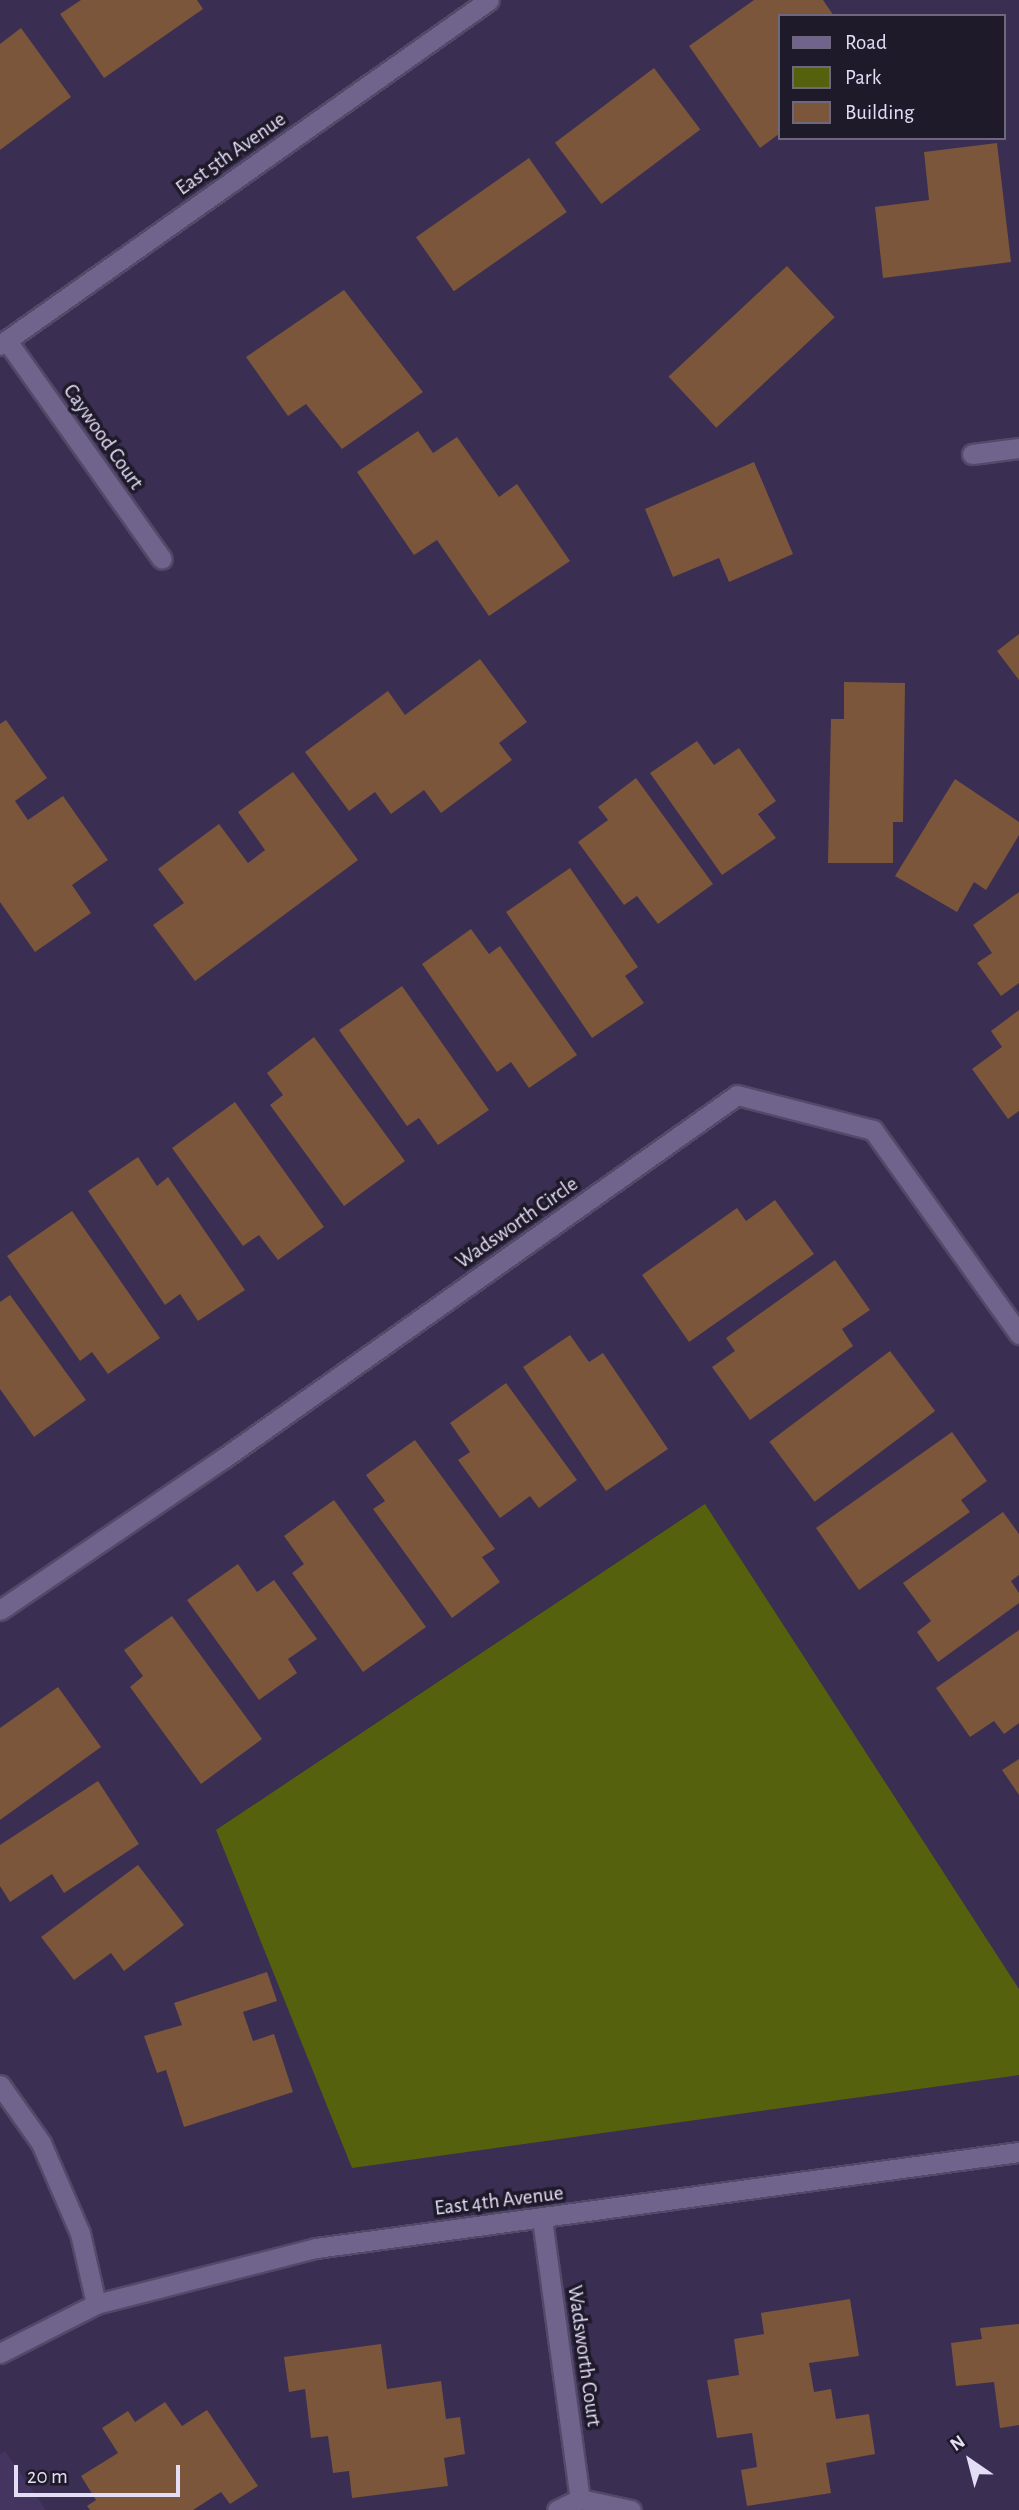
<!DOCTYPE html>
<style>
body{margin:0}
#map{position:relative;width:1019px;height:2510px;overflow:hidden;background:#3a2e52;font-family:"Alegreya Sans",sans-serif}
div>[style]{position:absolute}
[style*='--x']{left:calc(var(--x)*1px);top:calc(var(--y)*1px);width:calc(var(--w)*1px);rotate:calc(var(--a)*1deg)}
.built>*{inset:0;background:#443560}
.green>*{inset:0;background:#55610c}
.building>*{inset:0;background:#7b563a;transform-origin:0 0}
.roads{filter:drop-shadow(2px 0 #534968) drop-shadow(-2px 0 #534968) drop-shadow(0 2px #534968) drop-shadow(0 -2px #534968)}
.minor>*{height:19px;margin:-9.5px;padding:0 9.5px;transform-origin:9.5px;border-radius:9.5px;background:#70648d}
.tertiary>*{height:19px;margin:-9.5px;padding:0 9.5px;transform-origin:9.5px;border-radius:9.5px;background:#70648d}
span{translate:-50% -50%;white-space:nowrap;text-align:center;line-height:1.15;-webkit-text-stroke:7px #1f1a2a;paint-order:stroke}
.street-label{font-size:21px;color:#e3ddf5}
.legend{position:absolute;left:778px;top:14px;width:228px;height:126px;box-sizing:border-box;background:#1f1a2a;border:2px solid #6d687b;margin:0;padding:9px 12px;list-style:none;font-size:21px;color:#e3ddf5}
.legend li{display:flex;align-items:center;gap:14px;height:35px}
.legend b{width:35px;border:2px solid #6d687b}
.north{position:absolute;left:935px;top:2426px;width:70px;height:70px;-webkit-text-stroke:5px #1f1a2a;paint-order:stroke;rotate:325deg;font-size:19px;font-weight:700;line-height:28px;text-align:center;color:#e3ddf5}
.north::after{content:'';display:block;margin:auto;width:24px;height:32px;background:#e3ddf5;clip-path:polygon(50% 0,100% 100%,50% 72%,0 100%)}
.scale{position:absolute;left:14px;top:2465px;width:166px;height:32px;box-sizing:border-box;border:4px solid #e3ddf5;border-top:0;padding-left:9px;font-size:21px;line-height:24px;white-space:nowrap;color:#e3ddf5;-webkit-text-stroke:5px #1f1a2a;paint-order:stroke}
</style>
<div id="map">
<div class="built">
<div style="clip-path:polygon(5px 2451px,46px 2510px,0 2510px,0 2455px)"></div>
</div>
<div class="green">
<div style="clip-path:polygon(705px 1504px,1019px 1989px,1019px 2075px,352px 2168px,216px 1830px)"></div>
</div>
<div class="building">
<div style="clip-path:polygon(81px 0,197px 0,203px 9px,104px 78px,60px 14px)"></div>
<div style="clip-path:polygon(754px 0,823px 0,834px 16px,779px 16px,779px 134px,760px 148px,689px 46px)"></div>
<div style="clip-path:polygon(21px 28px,71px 97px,0 150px,0 44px)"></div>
<div style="left:654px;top:68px;width:77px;height:124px;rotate:53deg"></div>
<div style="clip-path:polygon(997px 143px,1011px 262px,883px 278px,875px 207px,929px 200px,924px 152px)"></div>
<div style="left:529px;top:158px;width:66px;height:138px;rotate:55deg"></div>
<div style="left:787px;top:266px;width:70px;height:162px;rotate:47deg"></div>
<div style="clip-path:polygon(344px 290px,423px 392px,342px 449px,306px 404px,288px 416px,246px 357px)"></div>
<div style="clip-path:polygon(418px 431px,433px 453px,457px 437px,499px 497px,517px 484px,570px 561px,489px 616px,437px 540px,414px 555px,357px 472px)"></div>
<div style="clip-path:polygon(754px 462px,793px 554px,729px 582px,719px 558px,673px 577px,645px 509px)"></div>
<div style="clip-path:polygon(1019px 634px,1019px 680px,997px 651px)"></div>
<div style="clip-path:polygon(480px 659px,527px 722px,499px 743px,512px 760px,441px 813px,424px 790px,391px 814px,375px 792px,349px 811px,305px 752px,388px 691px,405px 715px)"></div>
<div style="clip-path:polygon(844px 682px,905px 683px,903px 822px,893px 822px,893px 863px,828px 863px,831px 719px,844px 719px)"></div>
<div style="clip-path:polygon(6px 720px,47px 778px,15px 801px,28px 820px,63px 796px,108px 860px,72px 885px,91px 913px,35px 952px,0 902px,0 724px)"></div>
<div style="clip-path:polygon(697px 741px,714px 765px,739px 748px,776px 801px,758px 814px,776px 838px,722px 875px,650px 773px)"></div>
<div style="clip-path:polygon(293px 772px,358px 860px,195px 981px,153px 925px,184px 903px,158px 869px,219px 824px,248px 863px,265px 850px,238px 812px)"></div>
<div style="clip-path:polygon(636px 778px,713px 884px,658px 924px,637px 896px,624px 905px,578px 842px,608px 820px,598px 807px)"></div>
<div style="clip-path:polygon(955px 779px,1019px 822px,1019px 835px,986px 890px,974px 882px,957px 912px,895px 876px)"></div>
<div style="clip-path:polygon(570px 868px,638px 967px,625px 976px,644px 1003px,592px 1038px,506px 912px)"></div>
<div style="clip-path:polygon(1019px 892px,1019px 983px,1001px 996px,977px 963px,992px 953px,973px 925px)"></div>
<div style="clip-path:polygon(471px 929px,489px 954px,500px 946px,577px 1055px,529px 1088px,511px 1062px,497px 1072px,422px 964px)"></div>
<div style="clip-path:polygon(402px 986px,489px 1110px,438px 1145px,419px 1118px,407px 1126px,339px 1030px)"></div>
<div style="clip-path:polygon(1019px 1010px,1019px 1111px,1008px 1119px,972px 1069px,1002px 1047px,991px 1031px)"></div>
<div style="clip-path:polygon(314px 1037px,405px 1161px,344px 1206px,270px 1105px,283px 1095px,267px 1073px)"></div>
<div style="clip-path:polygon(235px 1102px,324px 1227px,278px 1260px,259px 1235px,243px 1246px,172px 1148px)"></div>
<div style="clip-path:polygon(138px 1157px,157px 1186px,168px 1177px,245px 1290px,198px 1321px,180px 1294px,165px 1305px,88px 1191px)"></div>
<div style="clip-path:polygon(775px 1200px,814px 1254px,689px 1342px,642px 1275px,737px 1208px,746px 1221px)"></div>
<div style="clip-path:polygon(72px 1211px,160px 1338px,108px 1374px,92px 1352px,80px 1361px,7px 1256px)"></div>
<div style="clip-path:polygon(835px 1260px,870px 1310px,842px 1329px,853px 1346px,750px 1420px,712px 1367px,735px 1351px,726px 1338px)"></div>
<div style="clip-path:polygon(10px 1295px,86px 1400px,34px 1437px,0 1389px,0 1302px)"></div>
<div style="clip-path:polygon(570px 1335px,589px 1362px,603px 1353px,668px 1449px,606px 1491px,523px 1367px)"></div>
<div style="left:890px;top:1351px;width:75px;height:151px;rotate:53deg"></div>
<div style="clip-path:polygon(506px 1383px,577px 1480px,539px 1508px,530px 1496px,500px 1518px,458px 1460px,470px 1452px,450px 1423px)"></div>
<div style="clip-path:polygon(952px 1432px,987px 1481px,961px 1500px,970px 1512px,859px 1590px,816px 1528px)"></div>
<div style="clip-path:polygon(415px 1440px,495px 1549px,482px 1557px,500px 1582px,452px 1618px,373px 1509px,385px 1501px,366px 1475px)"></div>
<div style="clip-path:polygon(334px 1500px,426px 1627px,363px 1672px,292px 1573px,304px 1564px,284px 1536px)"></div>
<div style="clip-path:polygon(1003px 1512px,1019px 1534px,1019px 1575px,1011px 1581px,1019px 1593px,1019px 1603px,938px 1662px,917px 1632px,931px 1621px,903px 1583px)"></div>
<div style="clip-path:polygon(238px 1564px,257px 1592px,274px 1580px,317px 1639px,288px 1659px,297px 1673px,259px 1700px,187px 1600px)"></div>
<div style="clip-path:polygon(172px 1616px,262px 1739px,201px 1784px,130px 1687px,143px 1676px,124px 1650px)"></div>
<div style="clip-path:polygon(1019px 1630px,1019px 1723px,1004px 1734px,994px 1721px,970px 1737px,936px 1688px)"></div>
<div style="clip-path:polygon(58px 1687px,101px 1747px,0 1820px,0 1728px)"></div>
<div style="clip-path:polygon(1019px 1759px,1019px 1795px,1002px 1770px)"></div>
<div style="clip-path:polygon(98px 1781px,139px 1844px,64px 1893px,52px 1874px,10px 1902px,0 1886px,0 1845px)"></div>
<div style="clip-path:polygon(138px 1865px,184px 1925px,124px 1971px,111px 1953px,74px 1980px,41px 1937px)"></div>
<div style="clip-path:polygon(267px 1972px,277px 2001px,243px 2012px,253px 2041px,274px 2034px,293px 2092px,184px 2127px,166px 2070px,157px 2073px,144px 2036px,182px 2025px,174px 2003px)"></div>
<div style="clip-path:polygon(850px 2299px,859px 2356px,809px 2363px,814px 2392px,831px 2389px,836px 2419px,869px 2414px,875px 2454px,826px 2463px,831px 2493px,747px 2506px,741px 2470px,757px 2467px,752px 2433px,717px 2438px,707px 2380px,739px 2375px,734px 2339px,764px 2334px,761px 2313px)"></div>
<div style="clip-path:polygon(1019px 2324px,1019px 2425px,1000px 2428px,994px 2382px,956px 2386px,951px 2343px,982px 2339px,980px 2328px)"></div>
<div style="clip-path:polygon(381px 2344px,387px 2389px,441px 2381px,446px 2419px,460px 2417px,465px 2454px,444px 2458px,448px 2486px,352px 2498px,349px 2471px,333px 2473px,328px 2436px,311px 2438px,305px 2389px,289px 2392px,284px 2357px)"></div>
<div style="clip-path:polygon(165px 2402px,182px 2426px,207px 2410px,258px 2486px,230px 2504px,221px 2492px,193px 2510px,90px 2510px,87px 2506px,96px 2500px,81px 2476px,118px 2453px,102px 2428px,128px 2411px,135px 2422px)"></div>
</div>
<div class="roads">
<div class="minor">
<div style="--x:7;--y:341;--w:267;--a:54.6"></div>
<div style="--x:972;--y:454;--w:47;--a:-7.3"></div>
<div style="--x:0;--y:1610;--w:271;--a:-34.2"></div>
<div style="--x:224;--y:1458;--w:628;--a:-35.28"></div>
<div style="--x:737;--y:1095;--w:140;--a:14.4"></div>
<div style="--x:873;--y:1130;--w:251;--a:54.4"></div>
<div style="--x:0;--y:2085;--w:71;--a:54.7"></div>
<div style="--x:41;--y:2143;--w:98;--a:66.6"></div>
<div style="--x:80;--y:2233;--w:73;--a:77.3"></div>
<div style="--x:542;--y:2219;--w:283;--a:82.3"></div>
<div style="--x:0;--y:2353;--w:108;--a:-27"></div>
<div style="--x:96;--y:2304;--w:227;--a:-14.3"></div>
<div style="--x:316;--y:2248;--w:710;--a:-7.78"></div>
<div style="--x:557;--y:2510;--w:25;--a:-26"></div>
<div style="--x:580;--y:2499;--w:52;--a:12.2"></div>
</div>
<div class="tertiary">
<div style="--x:0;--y:345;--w:598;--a:-35.2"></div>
</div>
</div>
<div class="street-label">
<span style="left:231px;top:154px;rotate:-35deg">East 5th Avenue</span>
<span style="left:103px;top:437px;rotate:55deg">Caywood Court</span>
<span style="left:517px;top:1223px;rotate:-35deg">Wadsworth Circle</span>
<span style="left:499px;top:2201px;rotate:-7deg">East 4th Avenue</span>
<span style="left:584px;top:2356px;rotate:82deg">Wadsworth Court</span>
</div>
<ul class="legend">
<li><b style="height:9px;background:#70648d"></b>Road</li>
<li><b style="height:19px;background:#55610c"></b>Park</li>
<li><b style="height:19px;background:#7b563a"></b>Building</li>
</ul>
<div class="north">N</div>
<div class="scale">20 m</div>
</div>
